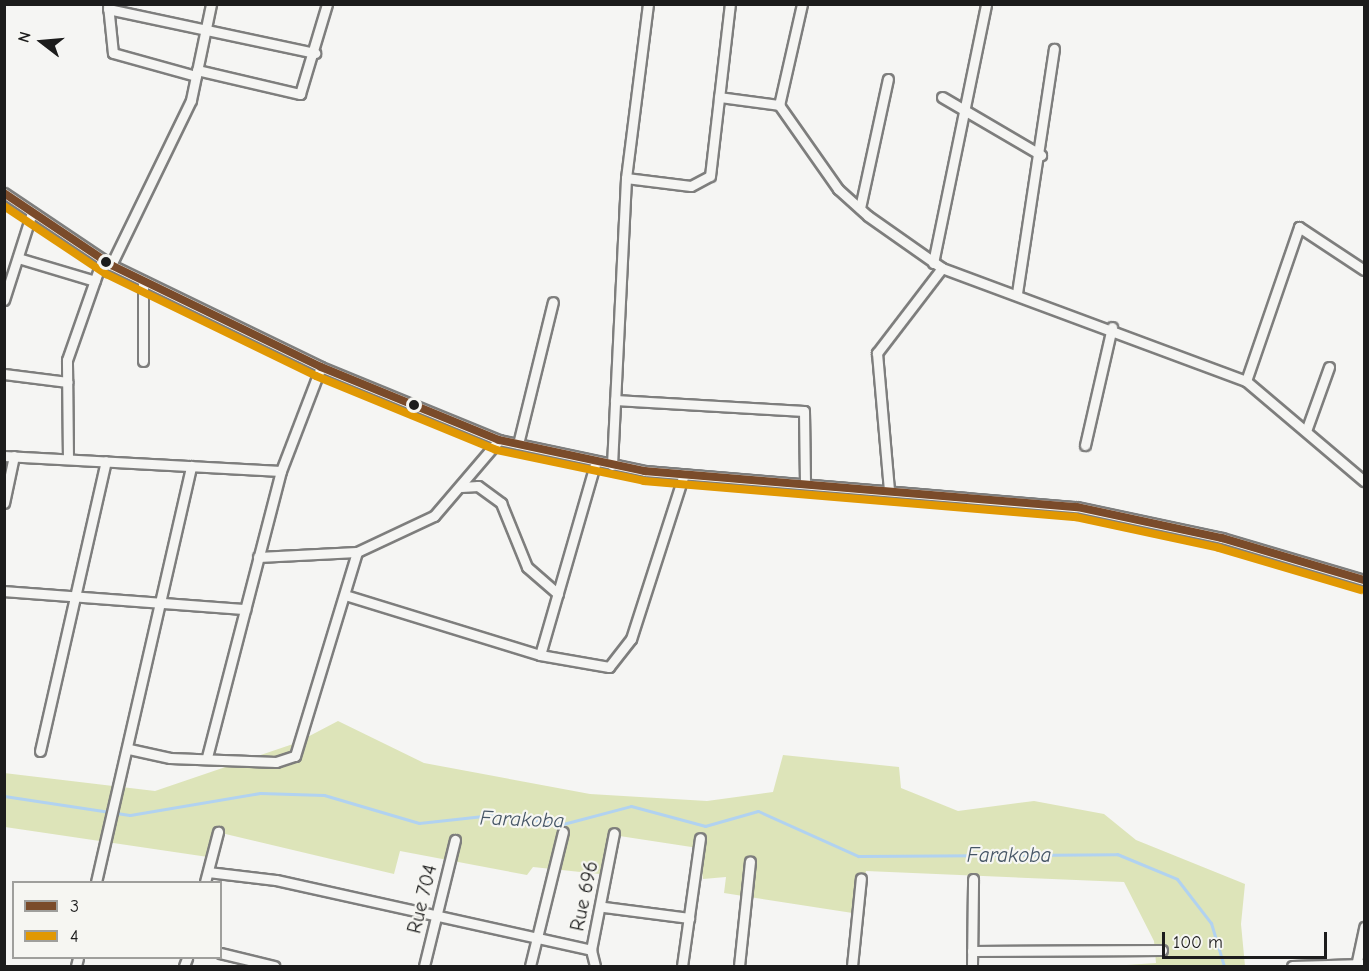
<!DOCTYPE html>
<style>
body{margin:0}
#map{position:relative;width:1369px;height:971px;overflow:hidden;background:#f5f5f3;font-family:"Comic Neue",sans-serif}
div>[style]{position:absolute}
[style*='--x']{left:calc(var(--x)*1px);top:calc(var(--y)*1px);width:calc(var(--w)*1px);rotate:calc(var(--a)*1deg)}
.green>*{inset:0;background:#dde4b9}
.stream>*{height:3px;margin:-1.5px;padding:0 1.5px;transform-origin:1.5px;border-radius:1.5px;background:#b1d2f0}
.roads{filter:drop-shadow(2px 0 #7e7e7d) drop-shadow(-2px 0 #7e7e7d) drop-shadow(0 2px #7e7e7d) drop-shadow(0 -2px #7e7e7d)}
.minor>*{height:9px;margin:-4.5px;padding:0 4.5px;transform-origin:4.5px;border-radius:4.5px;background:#f5f5f3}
.bus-1>*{height:8px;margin:-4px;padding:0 4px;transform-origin:4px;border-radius:4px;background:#7a4b2a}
.bus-2>*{height:8px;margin:-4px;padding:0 4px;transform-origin:4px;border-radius:4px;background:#e19803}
.dots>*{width:16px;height:16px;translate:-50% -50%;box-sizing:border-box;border:3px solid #f6f6f2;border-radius:50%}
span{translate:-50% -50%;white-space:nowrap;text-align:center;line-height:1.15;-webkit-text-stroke:4.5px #f6f6f2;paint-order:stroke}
.street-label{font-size:20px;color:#1c1c1c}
.water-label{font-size:21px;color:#465666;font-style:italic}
.frame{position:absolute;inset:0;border:6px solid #1c1c1c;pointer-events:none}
.legend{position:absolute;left:12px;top:881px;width:210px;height:78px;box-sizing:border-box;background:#f6f6f2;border:2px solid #9f9f9c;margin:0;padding:8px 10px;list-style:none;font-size:18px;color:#1c1c1c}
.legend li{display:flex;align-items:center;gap:12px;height:30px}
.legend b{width:30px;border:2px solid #9f9f9c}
.north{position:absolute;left:12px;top:12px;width:60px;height:60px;-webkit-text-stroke:4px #f6f6f2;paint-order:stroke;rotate:286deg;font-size:16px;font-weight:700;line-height:24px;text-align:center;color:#1c1c1c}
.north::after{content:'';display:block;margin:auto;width:21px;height:27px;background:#1c1c1c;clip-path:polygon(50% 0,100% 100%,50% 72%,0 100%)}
.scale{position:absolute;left:1162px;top:932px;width:165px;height:27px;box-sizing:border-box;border:3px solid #1c1c1c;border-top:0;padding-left:8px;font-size:18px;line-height:21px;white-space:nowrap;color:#1c1c1c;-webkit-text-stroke:4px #f6f6f2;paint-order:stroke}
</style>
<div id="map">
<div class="green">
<div style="clip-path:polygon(338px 721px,424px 763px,590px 794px,707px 801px,773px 792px,783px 755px,899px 767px,901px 788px,958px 811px,1034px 801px,1104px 814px,1136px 840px,1245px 884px,1241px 924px,1245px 966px,1112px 966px,1156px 963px,1154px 941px,1124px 882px,866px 871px,859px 914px,724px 893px,726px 877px,703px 879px,698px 848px,613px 835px,609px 875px,533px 867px,527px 875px,400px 851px,394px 874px,217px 832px,208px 857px,5px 827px,4px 773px,155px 791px,296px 743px)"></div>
</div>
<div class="stream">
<div style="--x:4;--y:796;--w:127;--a:8.6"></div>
<div style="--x:130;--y:815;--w:132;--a:-9.6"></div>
<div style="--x:260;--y:793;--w:64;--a:1.8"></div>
<div style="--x:324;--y:795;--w:99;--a:16.4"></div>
<div style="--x:419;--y:823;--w:74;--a:-6.2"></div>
<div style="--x:493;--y:815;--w:71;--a:7.3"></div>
<div style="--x:563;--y:824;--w:70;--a:-14.8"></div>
<div style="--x:631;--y:806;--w:77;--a:15.1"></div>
<div style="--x:705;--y:826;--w:55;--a:-15.8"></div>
<div style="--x:758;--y:811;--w:110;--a:24.2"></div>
<div style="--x:858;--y:856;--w:259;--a:-0.4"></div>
<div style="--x:1117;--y:854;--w:65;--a:22.6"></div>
<div style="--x:1177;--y:879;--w:56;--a:52.3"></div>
<div style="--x:1211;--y:923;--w:45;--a:73.2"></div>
</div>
<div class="roads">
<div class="minor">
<div style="--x:802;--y:4;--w:104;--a:102.8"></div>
<div style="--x:779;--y:105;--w:103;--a:54.9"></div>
<div style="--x:838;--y:189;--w:40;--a:42"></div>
<div style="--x:868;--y:216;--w:90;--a:35.1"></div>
<div style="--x:942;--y:268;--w:324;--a:20.4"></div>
<div style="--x:1246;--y:381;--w:155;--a:40.3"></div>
<div style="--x:108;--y:5;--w:48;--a:84.1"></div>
<div style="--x:113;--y:53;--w:86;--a:15.5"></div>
<div style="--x:108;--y:9;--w:212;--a:12"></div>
<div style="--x:197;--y:70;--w:106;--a:13.1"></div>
<div style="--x:300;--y:94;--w:94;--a:-73.3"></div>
<div style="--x:719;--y:97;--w:61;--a:7.6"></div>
<div style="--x:942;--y:97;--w:115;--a:30.4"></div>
<div style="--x:626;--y:178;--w:65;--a:7"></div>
<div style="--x:691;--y:186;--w:21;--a:-28"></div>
<div style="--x:710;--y:176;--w:173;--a:-83.4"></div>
<div style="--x:4;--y:193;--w:129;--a:33.9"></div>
<div style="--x:111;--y:265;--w:233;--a:25.9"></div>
<div style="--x:321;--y:367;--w:192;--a:22.3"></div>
<div style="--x:499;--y:440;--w:149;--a:12"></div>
<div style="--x:645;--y:471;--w:433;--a:4.8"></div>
<div style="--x:1077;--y:507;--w:148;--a:12.1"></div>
<div style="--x:1222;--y:538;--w:148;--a:16.5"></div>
<div style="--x:860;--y:208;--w:132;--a:-77.8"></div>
<div style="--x:18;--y:258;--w:80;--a:16.6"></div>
<div style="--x:933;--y:263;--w:264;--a:-78.4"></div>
<div style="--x:111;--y:265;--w:183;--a:-64.1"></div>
<div style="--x:191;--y:100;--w:98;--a:-78.2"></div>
<div style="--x:1017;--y:293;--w:247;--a:-81.4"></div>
<div style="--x:4;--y:300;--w:92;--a:-72.3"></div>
<div style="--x:143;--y:361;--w:80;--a:-90"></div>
<div style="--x:4;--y:374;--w:64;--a:7.2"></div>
<div style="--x:1246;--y:381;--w:163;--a:-71"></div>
<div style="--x:1299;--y:227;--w:78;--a:33.5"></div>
<div style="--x:615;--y:400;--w:189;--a:3.3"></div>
<div style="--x:804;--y:411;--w:71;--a:89.2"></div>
<div style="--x:1306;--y:431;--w:68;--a:-70.2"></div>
<div style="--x:518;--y:444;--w:146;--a:-76.2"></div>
<div style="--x:1085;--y:445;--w:121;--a:-77.1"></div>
<div style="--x:4;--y:456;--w:277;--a:3.1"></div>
<div style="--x:68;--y:459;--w:99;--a:-90.6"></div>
<div style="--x:67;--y:360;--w:106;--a:-70.7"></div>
<div style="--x:612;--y:465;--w:287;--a:-87.2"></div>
<div style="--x:626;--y:178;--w:175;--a:-82.8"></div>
<div style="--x:461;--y:487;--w:17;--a:-3"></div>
<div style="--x:478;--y:486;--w:29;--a:36"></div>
<div style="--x:501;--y:503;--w:69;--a:67.9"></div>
<div style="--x:527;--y:567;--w:41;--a:41.1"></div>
<div style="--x:889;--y:490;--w:138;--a:-95"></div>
<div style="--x:877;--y:353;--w:107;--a:-52.6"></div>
<div style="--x:4;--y:503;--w:48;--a:-78"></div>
<div style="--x:258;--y:557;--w:99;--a:-2.9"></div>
<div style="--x:4;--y:591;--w:242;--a:4.3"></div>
<div style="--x:345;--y:595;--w:204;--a:17.1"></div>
<div style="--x:540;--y:655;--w:70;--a:9.9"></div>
<div style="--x:609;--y:667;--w:36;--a:-52"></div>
<div style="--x:631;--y:639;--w:173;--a:-72.2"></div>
<div style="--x:540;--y:655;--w:202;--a:-73.9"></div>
<div style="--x:129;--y:749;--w:42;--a:12.4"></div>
<div style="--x:170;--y:758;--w:106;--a:2.2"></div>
<div style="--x:276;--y:762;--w:20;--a:-18"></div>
<div style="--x:295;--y:756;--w:213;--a:-73.1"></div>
<div style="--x:357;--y:552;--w:85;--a:-25.1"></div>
<div style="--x:434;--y:516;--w:100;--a:-49.5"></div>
<div style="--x:40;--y:751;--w:297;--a:-77.2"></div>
<div style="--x:207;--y:757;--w:295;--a:-75.5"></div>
<div style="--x:281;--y:471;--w:111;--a:-69"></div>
<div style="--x:208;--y:872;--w:68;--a:6.7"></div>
<div style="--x:276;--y:880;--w:323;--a:12.5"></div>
<div style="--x:96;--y:882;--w:427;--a:-77.1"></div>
<div style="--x:205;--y:882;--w:52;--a:-75.4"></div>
<div style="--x:604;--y:907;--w:86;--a:7.4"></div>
<div style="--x:972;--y:951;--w:190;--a:-0.3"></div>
<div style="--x:220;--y:953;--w:56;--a:13.5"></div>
<div style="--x:76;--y:966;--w:8;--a:-76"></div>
<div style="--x:184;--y:966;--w:9;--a:-69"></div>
<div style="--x:424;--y:966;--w:130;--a:-76.2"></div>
<div style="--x:530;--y:966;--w:138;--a:-76.2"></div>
<div style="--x:595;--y:966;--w:16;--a:-104"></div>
<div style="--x:591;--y:950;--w:119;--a:-78.9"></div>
<div style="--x:682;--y:966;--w:129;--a:-82"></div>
<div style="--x:739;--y:966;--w:105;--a:-84"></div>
<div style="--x:852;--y:966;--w:88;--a:-84.2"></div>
<div style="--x:972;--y:966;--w:87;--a:-89.3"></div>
<div style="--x:1292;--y:966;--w:72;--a:-1.6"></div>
<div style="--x:1356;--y:966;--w:40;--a:-78"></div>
</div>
</div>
<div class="bus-1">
<div style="--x:4;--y:193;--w:129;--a:33.9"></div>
<div style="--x:111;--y:265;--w:233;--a:25.9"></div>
<div style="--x:321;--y:367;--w:192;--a:22.3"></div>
<div style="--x:499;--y:440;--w:149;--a:12"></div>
<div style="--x:645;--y:471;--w:433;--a:4.8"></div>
<div style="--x:1077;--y:507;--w:148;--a:12.1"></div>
<div style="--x:1222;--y:538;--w:148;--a:16.5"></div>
</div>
<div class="bus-2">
<div style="--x:4;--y:206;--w:123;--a:33.7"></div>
<div style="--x:106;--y:274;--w:233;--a:25.9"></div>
<div style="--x:316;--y:376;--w:195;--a:22.3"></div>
<div style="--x:496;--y:450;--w:151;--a:11.8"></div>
<div style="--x:644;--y:481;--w:433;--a:4.8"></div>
<div style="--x:1075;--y:517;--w:147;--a:12.1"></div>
<div style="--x:1219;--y:548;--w:148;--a:16.5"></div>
</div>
<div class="dots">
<div style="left:106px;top:262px;background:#1c1c1c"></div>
<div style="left:414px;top:405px;background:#1c1c1c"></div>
</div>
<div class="street-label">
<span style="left:584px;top:896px;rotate:-78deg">Rue 696</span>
<span style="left:422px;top:899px;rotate:-76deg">Rue 704</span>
</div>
<div class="water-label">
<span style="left:522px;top:819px;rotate:2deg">Farakoba</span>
<span style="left:1009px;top:855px">Farakoba</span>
</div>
<div class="frame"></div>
<ul class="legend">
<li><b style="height:8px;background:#7a4b2a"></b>3</li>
<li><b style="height:8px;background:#e19803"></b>4</li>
</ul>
<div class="north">N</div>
<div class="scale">100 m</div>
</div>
